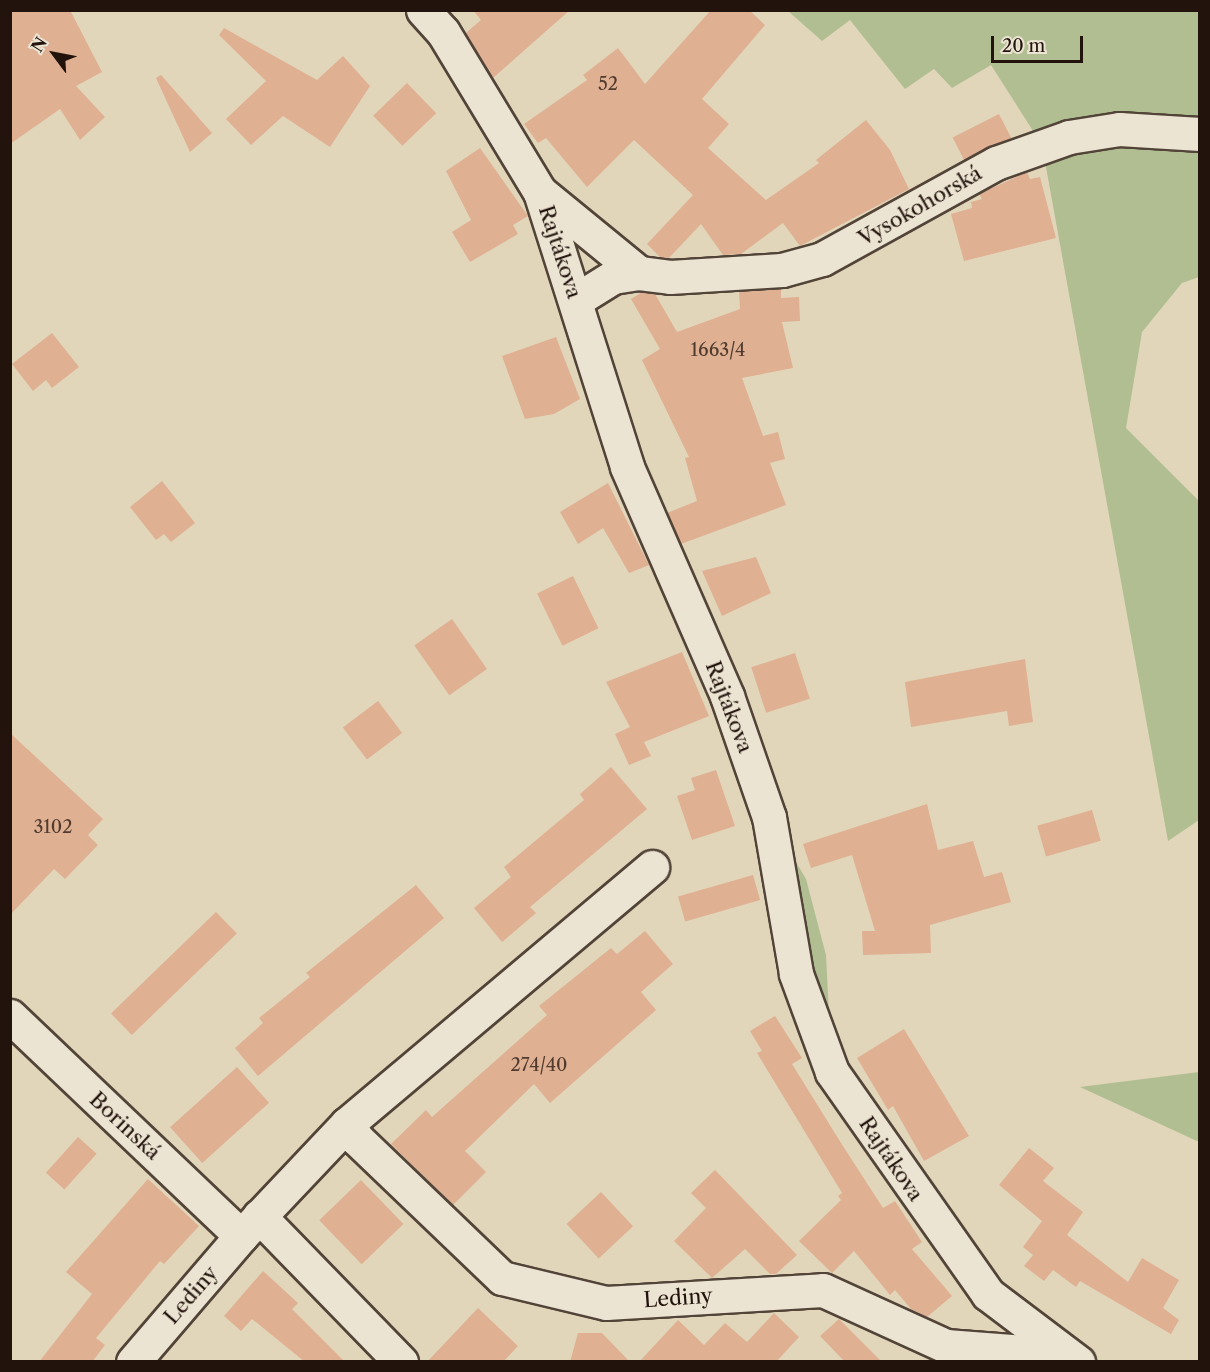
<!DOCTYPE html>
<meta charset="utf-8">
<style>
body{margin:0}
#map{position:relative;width:1210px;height:1372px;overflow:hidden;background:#e2d6ba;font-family:"Libre Caslon Text",serif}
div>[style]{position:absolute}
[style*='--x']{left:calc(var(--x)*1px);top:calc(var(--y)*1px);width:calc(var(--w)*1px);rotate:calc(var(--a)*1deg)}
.green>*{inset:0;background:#b0be92}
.building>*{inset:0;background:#dfb092;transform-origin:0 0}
.roads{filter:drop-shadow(2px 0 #524438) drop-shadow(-2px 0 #524438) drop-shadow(0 2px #524438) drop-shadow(0 -2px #524438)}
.minor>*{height:33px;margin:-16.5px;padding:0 16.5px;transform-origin:16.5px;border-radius:16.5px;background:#ece4d2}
span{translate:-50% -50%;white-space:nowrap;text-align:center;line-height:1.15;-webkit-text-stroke:4.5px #ece4d2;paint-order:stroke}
.number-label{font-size:18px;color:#513b2e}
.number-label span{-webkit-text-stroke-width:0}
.street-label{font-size:21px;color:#22140d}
.frame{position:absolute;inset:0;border:12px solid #22140d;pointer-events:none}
.north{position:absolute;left:24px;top:24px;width:60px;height:60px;-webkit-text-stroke:4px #ece4d2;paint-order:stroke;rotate:302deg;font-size:16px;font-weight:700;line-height:24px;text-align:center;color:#22140d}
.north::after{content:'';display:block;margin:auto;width:21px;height:27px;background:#22140d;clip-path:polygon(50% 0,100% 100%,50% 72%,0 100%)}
.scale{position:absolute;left:991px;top:36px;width:92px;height:27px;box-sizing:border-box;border:3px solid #22140d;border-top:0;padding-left:8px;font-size:18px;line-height:21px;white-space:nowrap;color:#22140d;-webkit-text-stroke:4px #ece4d2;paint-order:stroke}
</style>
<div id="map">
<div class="green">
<div style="clip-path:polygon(788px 11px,1199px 11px,1199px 277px,1182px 283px,1142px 332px,1126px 428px,1199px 501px,1199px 820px,1168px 841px,1042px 145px,991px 65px,952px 88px,934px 69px,905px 89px,850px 20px,822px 41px)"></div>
<div style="clip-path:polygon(769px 817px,806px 879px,826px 955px,832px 1072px)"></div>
<div style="clip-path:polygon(1199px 1072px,1199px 1142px,1080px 1087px)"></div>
</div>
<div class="building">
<div style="clip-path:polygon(10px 10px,70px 10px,102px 72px,76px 86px,105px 117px,80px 140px,60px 109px,10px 144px)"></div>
<div style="clip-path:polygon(473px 10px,570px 10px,493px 78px,466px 33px,481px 20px)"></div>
<div style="clip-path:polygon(711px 10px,749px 10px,765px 25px,702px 99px,729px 124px,708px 148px,766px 200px,819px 163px,816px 160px,866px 120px,890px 150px,909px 189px,800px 246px,783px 223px,741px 254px,723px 255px,701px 224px,669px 258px,660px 257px,647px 244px,693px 195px,634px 140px,587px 187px,546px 138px,538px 143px,524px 124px,587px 80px,583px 75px,618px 48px,645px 84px)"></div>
<div style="clip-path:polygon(224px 28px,317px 80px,343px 56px,370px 86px,330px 147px,283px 116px,251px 145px,226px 119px,266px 81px,219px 35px)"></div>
<div style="clip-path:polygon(161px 75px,212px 133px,190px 152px,156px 78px)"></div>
<div style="left:407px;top:83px;width:42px;height:47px;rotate:46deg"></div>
<div style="left:999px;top:114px;width:27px;height:52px;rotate:63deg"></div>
<div style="clip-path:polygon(480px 148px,528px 216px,513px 225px,518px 234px,470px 262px,452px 232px,471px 220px,446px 171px)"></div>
<div style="clip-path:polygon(1027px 172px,1030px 179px,1040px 177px,1056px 238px,964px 261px,951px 214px,972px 208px,971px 202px,982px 199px,979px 194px)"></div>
<div style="clip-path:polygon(781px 289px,781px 298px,799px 297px,800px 321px,782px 322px,793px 368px,742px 378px,763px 436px,778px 432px,785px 459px,770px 463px,786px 505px,681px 544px,667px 513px,697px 501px,685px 458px,689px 457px,642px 360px,660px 349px,631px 299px,642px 292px,655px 294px,677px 332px,740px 309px,739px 291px)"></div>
<div style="clip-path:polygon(52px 333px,79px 367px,52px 388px,46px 380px,33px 391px,12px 364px)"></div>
<div style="clip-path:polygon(556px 337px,580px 399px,554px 414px,525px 419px,502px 356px)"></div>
<div style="clip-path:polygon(162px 481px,195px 523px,171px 542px,164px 534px,156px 540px,130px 507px)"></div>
<div style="clip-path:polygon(608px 483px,649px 565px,629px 573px,603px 528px,578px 544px,560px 512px)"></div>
<div style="clip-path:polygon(756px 557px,771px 593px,722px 616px,702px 571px)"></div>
<div style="left:573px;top:576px;width:58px;height:40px;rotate:64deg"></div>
<div style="left:452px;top:619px;width:61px;height:46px;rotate:55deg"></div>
<div style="clip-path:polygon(682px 652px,709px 716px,644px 742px,651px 756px,629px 765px,615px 734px,630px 727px,606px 682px)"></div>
<div style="left:795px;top:653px;width:48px;height:46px;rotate:72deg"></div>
<div style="clip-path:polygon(1025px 659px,1033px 722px,1009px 726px,1007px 711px,911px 727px,905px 682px)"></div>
<div style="left:378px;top:701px;width:40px;height:44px;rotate:53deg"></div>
<div style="clip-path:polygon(10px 733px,103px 819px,88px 835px,98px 845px,65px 879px,54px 869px,10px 915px)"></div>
<div style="clip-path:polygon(611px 767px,647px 809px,530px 907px,536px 913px,502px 942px,474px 908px,511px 877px,504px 867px,584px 800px,580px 794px)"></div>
<div style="clip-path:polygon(716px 770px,735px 826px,692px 840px,677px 796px,695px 790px,691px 778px)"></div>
<div style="clip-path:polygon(927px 804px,938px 850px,973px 841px,984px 877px,1002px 872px,1011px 902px,930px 925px,931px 953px,863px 955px,862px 931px,875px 931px,852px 855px,811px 868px,803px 844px)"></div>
<div style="left:1092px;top:810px;width:32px;height:57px;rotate:74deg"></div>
<div style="left:753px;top:875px;width:26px;height:78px;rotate:74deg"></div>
<div style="clip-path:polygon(416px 885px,444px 918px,258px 1076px,235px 1048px,263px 1023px,259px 1018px,310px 977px,306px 973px)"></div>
<div style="left:216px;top:912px;width:30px;height:146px;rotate:46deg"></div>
<div style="clip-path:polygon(645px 931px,673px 964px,641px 992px,656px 1010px,550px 1103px,534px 1084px,465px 1151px,486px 1172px,453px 1205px,391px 1144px,426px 1110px,432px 1117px,547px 1015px,539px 1006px,611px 948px,617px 954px)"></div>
<div style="clip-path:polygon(775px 1016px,802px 1058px,792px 1064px,841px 1143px,883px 1208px,895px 1201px,922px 1242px,912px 1249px,952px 1296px,927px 1317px,911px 1309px,895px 1290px,890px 1295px,854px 1251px,832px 1273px,799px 1241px,841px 1200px,838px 1196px,842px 1193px,757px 1053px,762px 1051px,750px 1031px)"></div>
<div style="clip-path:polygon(904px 1029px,969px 1136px,924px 1161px,893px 1106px,888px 1110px,857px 1058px)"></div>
<div style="left:237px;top:1067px;width:48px;height:90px;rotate:48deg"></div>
<div style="left:78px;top:1137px;width:25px;height:48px;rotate:42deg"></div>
<div style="clip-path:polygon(1029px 1148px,1054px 1168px,1043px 1181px,1083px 1212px,1067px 1235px,1128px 1282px,1142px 1258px,1179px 1280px,1163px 1308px,1179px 1320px,1171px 1334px,1080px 1281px,1076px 1287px,1053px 1270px,1044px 1281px,1024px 1266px,1033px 1255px,1023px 1247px,1042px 1221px,999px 1185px)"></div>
<div style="clip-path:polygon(715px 1170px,797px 1255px,776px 1274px,770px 1274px,745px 1249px,712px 1278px,674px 1241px,706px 1208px,691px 1193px)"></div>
<div style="clip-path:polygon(148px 1179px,199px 1226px,164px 1264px,160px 1261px,96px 1338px,105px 1345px,92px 1362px,39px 1362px,92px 1294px,66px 1272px)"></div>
<div style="left:361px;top:1180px;width:61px;height:58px;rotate:46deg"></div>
<div style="left:601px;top:1192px;width:47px;height:47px;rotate:47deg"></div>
<div style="clip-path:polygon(263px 1271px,298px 1303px,292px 1309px,345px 1362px,305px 1362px,252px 1319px,241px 1331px,224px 1316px)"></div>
<div style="clip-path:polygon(478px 1308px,518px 1346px,503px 1362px,427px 1362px)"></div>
<div style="clip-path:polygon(774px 1313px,799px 1337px,776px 1362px,639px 1362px,678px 1320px,704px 1345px,725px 1323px,747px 1342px)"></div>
<div style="clip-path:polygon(839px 1319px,882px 1362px,845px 1362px,820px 1336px)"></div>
<div style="clip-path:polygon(578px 1333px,602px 1333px,630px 1362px,570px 1362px)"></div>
</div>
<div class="roads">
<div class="minor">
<div style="--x:423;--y:10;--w:30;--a:48"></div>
<div style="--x:443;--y:32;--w:187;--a:58.8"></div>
<div style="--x:540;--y:192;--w:288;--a:72.4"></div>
<div style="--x:627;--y:467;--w:250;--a:66.4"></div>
<div style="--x:727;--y:696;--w:128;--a:70.9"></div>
<div style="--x:769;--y:817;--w:159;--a:80.2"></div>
<div style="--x:796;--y:974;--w:104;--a:69.8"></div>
<div style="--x:832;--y:1072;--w:271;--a:54.9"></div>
<div style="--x:988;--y:1294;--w:113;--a:37.1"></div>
<div style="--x:540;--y:192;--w:128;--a:39.3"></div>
<div style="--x:576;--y:300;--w:44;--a:-31.9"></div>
<div style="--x:613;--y:277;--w:26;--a:-9"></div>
<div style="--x:639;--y:273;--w:31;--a:7"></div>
<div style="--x:670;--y:277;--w:112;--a:-3.6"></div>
<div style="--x:782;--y:270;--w:41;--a:-15.4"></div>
<div style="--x:822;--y:259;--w:199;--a:-28.9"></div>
<div style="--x:996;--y:163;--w:77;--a:-19.6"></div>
<div style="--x:1069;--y:137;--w:51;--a:-9.1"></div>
<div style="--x:1119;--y:129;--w:81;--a:3.5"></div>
<div style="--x:10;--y:1016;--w:319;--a:43.6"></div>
<div style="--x:347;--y:1124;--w:18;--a:56"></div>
<div style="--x:357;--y:1139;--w:201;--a:43.8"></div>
<div style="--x:502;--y:1278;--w:107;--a:13.5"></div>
<div style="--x:606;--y:1303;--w:217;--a:-3.4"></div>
<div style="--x:823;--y:1290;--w:135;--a:24.5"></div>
<div style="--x:946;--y:1346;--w:118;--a:4.4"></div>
<div style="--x:259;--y:1216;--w:204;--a:45.8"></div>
<div style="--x:133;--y:1362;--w:166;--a:-49.4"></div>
<div style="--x:241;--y:1236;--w:154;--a:-46.6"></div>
<div style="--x:347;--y:1124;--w:399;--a:-40.1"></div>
</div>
</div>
<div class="number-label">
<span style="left:608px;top:84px">52</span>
<span style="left:718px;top:350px">1663/4</span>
<span style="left:53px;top:827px">3102</span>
<span style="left:539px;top:1065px">274/40</span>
</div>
<div class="street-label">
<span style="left:920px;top:206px;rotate:-30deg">Vysokohorská</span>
<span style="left:560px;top:252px;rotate:72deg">Rajtákova</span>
<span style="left:729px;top:707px;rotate:69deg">Rajtákova</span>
<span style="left:125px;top:1126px;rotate:43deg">Borinská</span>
<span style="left:891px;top:1159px;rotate:56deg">Rajtákova</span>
<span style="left:191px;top:1295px;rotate:-49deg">Lediny</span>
<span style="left:678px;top:1298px;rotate:-4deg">Lediny</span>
</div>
<div class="frame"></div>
<div class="north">N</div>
<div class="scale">20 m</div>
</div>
